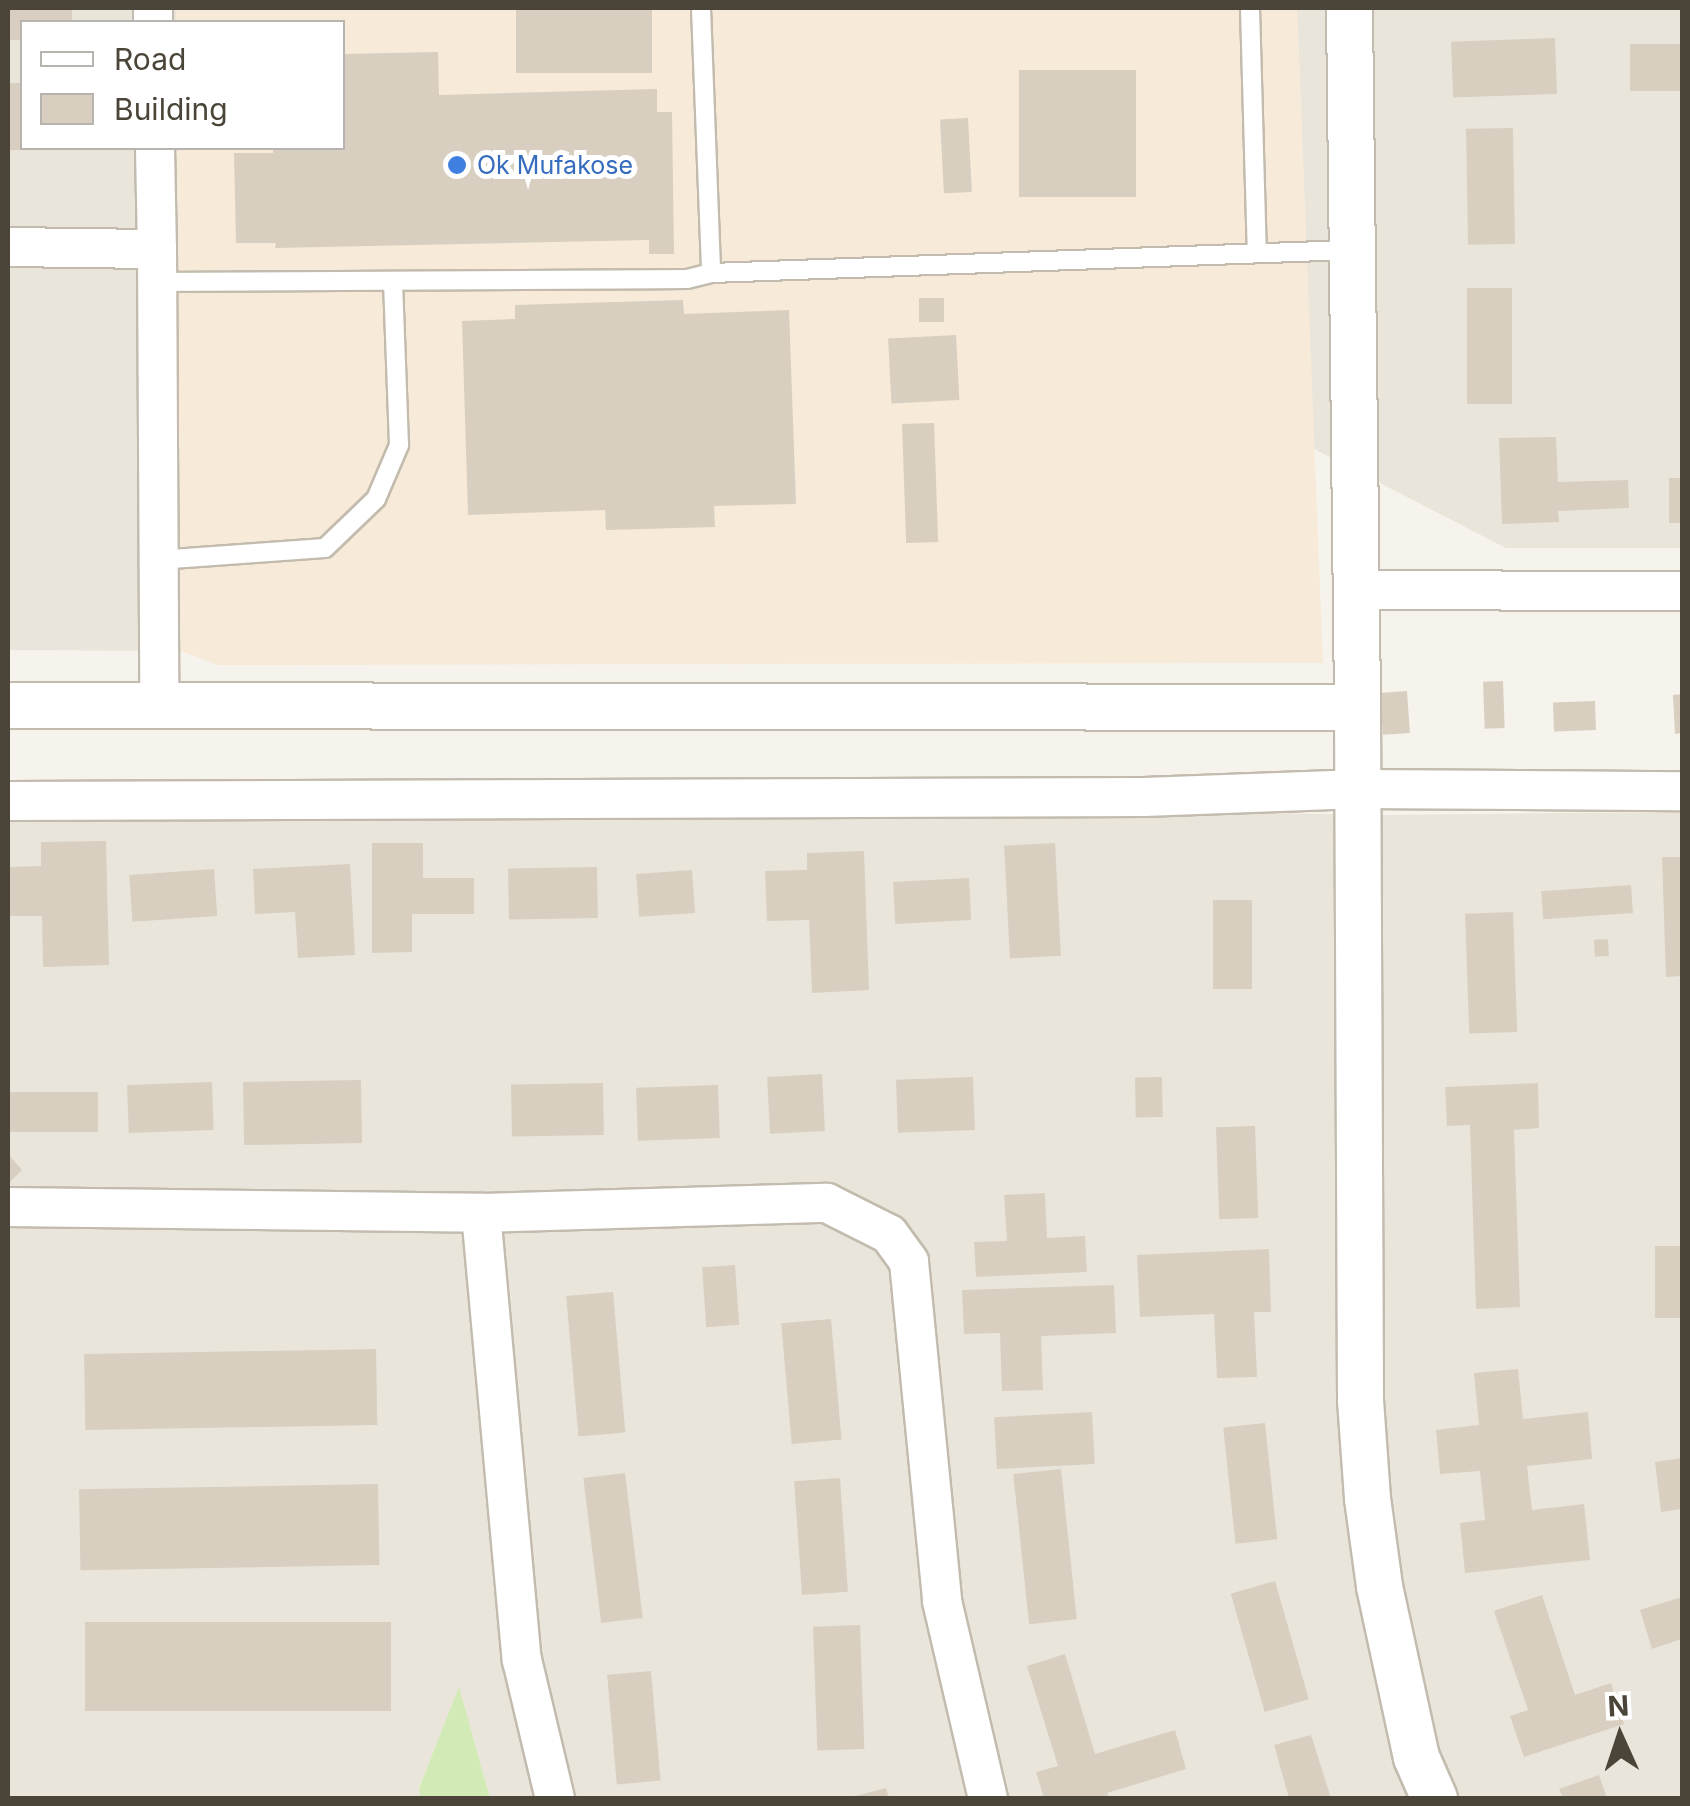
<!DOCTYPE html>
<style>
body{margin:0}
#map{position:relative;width:1690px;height:1806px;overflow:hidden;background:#f6f3ec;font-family:Inter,sans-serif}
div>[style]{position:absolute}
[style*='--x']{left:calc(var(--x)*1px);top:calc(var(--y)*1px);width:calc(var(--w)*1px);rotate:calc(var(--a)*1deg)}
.residential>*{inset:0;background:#eae5da}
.commercial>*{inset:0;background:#f7ead8}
.green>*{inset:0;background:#d2eab5}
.building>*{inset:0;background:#d8cfc1;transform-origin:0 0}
.roads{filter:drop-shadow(2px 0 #c2bbae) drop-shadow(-2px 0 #c2bbae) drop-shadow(0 2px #c2bbae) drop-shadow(0 -2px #c2bbae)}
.service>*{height:18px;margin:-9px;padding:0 9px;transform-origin:9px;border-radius:9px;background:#fff}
.minor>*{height:38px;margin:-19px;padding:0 19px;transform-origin:19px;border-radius:19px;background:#fff}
.tertiary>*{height:45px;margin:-22.5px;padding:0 22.5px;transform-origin:22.5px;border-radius:22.5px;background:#fff}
.dots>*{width:28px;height:28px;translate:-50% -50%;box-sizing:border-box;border:5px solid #fff;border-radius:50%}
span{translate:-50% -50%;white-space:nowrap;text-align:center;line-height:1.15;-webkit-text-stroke:10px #fff;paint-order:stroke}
.shop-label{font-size:25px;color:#366cbe}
.left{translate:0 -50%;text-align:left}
.frame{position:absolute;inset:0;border:10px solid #4b4439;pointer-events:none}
.legend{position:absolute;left:20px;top:20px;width:325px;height:130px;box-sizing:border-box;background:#fff;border:2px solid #b7b4b0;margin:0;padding:12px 18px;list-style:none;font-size:30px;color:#4b4439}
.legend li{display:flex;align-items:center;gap:20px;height:50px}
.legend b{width:50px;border:2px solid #b7b4b0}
.north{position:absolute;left:1570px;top:1686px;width:100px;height:100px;-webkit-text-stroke:8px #fff;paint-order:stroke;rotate:357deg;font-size:28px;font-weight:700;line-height:40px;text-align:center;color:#4b4439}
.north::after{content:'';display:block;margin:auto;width:35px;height:45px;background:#4b4439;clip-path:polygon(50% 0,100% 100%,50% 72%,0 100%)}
</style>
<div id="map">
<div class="residential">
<div style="clip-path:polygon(8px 8px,176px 8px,176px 22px,22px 22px,22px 148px,177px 148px,181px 651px,8px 650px)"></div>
<div style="clip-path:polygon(1297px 8px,1682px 8px,1682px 548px,1506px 548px,1314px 449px)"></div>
<div style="clip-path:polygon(8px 790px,1380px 815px,1682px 812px,1682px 1798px,490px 1798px,459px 1689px,419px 1787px,420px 1798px,8px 1798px)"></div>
</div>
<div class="commercial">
<div style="clip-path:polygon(176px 8px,1297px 8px,1323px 663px,218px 665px,181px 651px,177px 148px,342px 148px,342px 22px,176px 22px)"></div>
</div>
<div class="green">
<div style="clip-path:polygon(459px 1687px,490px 1798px,420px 1798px,419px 1788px)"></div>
</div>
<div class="building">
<div style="clip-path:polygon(8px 8px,72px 8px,72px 22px,22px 22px,22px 40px,8px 40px)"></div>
<div style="left:516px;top:8px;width:136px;height:65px"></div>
<div style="left:1555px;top:38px;width:56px;height:104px;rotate:88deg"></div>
<div style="left:1682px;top:44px;width:47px;height:52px;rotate:90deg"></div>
<div style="clip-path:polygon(438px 52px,439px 95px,657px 89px,657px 112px,672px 112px,674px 254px,649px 254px,649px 240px,275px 248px,276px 243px,236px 243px,234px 153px,273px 153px,273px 148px,342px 148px,342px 54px)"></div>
<div style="left:1136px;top:70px;width:127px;height:117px;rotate:90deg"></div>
<div style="left:8px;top:83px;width:14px;height:67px"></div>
<div style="left:968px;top:118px;width:74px;height:28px;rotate:87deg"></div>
<div style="left:1513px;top:128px;width:116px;height:47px;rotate:89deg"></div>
<div style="left:1512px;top:288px;width:116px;height:45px;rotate:90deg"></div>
<div style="left:944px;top:298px;width:24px;height:25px;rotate:90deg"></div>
<div style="clip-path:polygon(683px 300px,684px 314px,789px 310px,796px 504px,714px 506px,715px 527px,606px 530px,605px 510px,468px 515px,462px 321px,515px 319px,515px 305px)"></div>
<div style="left:956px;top:335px;width:65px;height:68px;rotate:87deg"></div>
<div style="left:934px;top:423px;width:119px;height:32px;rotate:88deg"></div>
<div style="clip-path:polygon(1556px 437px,1558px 482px,1628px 480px,1629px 508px,1558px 511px,1559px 522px,1502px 524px,1499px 438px)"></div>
<div style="left:1682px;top:478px;width:45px;height:13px;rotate:90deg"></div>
<div style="left:1503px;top:681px;width:47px;height:20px;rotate:88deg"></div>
<div style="left:1407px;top:691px;width:42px;height:27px;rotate:86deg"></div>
<div style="clip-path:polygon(1682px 694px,1682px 733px,1675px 734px,1673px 695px)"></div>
<div style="left:1595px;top:701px;width:29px;height:42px;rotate:88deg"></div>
<div style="clip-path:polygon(106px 841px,109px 965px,43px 967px,42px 916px,8px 916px,8px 867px,41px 866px,41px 842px)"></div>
<div style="clip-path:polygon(372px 843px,423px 843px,423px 878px,474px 878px,474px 914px,412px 914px,412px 952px,372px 953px)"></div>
<div style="left:1055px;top:843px;width:113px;height:51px;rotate:87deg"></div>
<div style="clip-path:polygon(864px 851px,869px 990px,812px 993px,809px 920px,767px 921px,765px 871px,807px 870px,807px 853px)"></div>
<div style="clip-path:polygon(1662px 857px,1682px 857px,1682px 976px,1666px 977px)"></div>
<div style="clip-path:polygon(350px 864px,355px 955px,298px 958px,295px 912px,255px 914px,253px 869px)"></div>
<div style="left:597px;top:867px;width:51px;height:89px;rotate:89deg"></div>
<div style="left:214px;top:869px;width:47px;height:85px;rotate:86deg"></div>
<div style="left:692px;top:870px;width:43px;height:56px;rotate:86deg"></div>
<div style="left:969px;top:878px;width:42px;height:76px;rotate:87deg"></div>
<div style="left:1631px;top:885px;width:28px;height:90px;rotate:86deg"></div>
<div style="left:1213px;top:900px;width:39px;height:89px"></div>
<div style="left:1513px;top:912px;width:120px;height:48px;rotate:88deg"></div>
<div style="left:1608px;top:939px;width:17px;height:14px;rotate:87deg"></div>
<div style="left:822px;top:1074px;width:57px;height:55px;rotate:87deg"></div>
<div style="left:973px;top:1077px;width:53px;height:77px;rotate:88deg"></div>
<div style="left:1162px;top:1077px;width:40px;height:27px;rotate:89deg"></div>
<div style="left:361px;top:1080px;width:63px;height:118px;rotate:89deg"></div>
<div style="left:212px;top:1082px;width:48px;height:85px;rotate:88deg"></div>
<div style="left:603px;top:1083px;width:52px;height:92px;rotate:89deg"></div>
<div style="clip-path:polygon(1538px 1083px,1539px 1128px,1514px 1130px,1520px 1307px,1476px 1309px,1470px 1125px,1447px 1126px,1445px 1087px)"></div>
<div style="left:718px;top:1085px;width:53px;height:82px;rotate:88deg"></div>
<div style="left:98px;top:1092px;width:40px;height:90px;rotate:90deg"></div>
<div style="left:1255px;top:1126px;width:92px;height:39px;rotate:88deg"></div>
<div style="clip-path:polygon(8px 1154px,22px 1170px,8px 1184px)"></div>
<div style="clip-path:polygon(1045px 1193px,1047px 1238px,1085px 1236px,1087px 1272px,976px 1277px,974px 1242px,1007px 1241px,1004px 1195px)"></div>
<div style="left:1682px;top:1246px;width:72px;height:27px;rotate:90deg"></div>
<div style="clip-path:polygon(1269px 1249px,1271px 1312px,1254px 1312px,1257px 1377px,1217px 1378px,1214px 1314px,1140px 1317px,1137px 1255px)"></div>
<div style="left:735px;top:1265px;width:60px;height:33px;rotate:86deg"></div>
<div style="clip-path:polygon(1114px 1285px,1116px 1333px,1041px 1336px,1043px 1390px,1002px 1391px,1000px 1333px,964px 1334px,962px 1290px)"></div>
<div style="left:613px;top:1292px;width:141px;height:47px;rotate:85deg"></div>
<div style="left:831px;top:1319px;width:121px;height:50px;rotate:85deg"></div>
<div style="left:376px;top:1349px;width:76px;height:292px;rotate:89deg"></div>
<div style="clip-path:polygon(1518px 1369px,1523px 1419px,1588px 1412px,1592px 1459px,1527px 1466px,1532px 1510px,1584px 1504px,1590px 1560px,1465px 1573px,1460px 1523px,1485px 1520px,1480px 1471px,1440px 1474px,1436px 1430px,1479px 1425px,1474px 1373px)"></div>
<div style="left:1092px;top:1412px;width:52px;height:98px;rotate:87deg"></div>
<div style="left:1265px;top:1423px;width:117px;height:42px;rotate:84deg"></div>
<div style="clip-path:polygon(1682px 1458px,1682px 1509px,1661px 1512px,1655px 1462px)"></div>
<div style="left:1061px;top:1469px;width:151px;height:48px;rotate:84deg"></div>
<div style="left:625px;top:1473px;width:146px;height:42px;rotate:83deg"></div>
<div style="left:840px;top:1478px;width:114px;height:46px;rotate:86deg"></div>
<div style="left:378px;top:1484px;width:81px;height:299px;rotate:89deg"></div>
<div style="left:1275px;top:1581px;width:123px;height:46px;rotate:74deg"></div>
<div style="clip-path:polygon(1542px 1595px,1575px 1695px,1611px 1683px,1624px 1724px,1524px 1757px,1510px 1716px,1528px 1710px,1494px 1611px)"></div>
<div style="clip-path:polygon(1682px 1597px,1682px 1639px,1652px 1649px,1640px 1610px)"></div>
<div style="left:391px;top:1622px;width:89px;height:306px;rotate:90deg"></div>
<div style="left:860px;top:1625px;width:124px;height:47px;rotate:88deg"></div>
<div style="clip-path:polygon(1065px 1654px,1095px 1754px,1175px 1730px,1186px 1769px,1107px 1793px,1109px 1798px,1044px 1798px,1036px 1772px,1058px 1766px,1027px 1666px)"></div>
<div style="left:651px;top:1671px;width:110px;height:44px;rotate:85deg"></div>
<div style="clip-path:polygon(1311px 1735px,1331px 1798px,1289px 1798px,1274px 1745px)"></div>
<div style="clip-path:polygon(1599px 1775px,1607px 1798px,1563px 1798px,1559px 1789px)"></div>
<div style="clip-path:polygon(886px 1788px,889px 1798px,851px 1798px,851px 1797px)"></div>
</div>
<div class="roads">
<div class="service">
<div style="--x:701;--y:8;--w:265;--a:87.8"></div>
<div style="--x:711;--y:273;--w:638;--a:-2.06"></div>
<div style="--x:1250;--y:8;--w:245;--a:88.4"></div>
<div style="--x:156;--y:282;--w:531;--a:-0.32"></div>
<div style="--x:687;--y:279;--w:25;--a:-14"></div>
<div style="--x:158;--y:560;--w:167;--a:-4.1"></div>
<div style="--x:325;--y:548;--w:71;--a:-43.9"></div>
<div style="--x:376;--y:499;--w:59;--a:-66.9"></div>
<div style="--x:399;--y:445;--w:164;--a:-92.1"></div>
</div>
<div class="minor">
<div style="--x:153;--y:8;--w:14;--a:90"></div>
<div style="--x:155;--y:148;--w:101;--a:88.9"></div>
<div style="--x:8;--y:247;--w:149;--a:0.8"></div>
<div style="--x:157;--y:249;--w:456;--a:89.7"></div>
<div style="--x:1355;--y:590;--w:327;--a:0.2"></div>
<div style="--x:8;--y:801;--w:1136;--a:-0.2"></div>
<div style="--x:1144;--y:797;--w:216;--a:-2.1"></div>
<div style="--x:1360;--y:789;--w:322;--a:0.4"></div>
<div style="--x:8;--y:1207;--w:473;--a:0.7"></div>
<div style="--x:481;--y:1213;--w:346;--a:-1.7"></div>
<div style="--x:827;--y:1203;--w:69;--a:26.6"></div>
<div style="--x:889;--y:1234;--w:34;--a:54"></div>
<div style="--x:909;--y:1262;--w:341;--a:84.4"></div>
<div style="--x:942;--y:1601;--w:202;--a:76.9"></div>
<div style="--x:481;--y:1213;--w:449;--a:84.8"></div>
<div style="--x:522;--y:1660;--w:142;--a:76.6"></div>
</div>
<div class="tertiary">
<div style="--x:1349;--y:8;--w:699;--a:89.34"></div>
<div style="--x:8;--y:705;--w:1349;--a:0.08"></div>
<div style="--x:1357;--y:707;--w:693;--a:89.75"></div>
<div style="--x:1360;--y:1400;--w:98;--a:85.9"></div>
<div style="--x:1367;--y:1498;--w:89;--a:82.2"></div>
<div style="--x:1379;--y:1586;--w:175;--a:77.8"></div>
<div style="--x:1416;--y:1757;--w:45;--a:66.3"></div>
</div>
</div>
<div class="dots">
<div style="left:457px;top:165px;background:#3f7fe0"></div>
</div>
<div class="shop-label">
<span class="left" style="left:477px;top:165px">Ok Mufakose</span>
</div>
<div class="frame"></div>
<ul class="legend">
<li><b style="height:12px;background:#fff"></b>Road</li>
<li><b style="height:28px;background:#d8cfc1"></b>Building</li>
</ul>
<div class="north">N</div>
</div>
